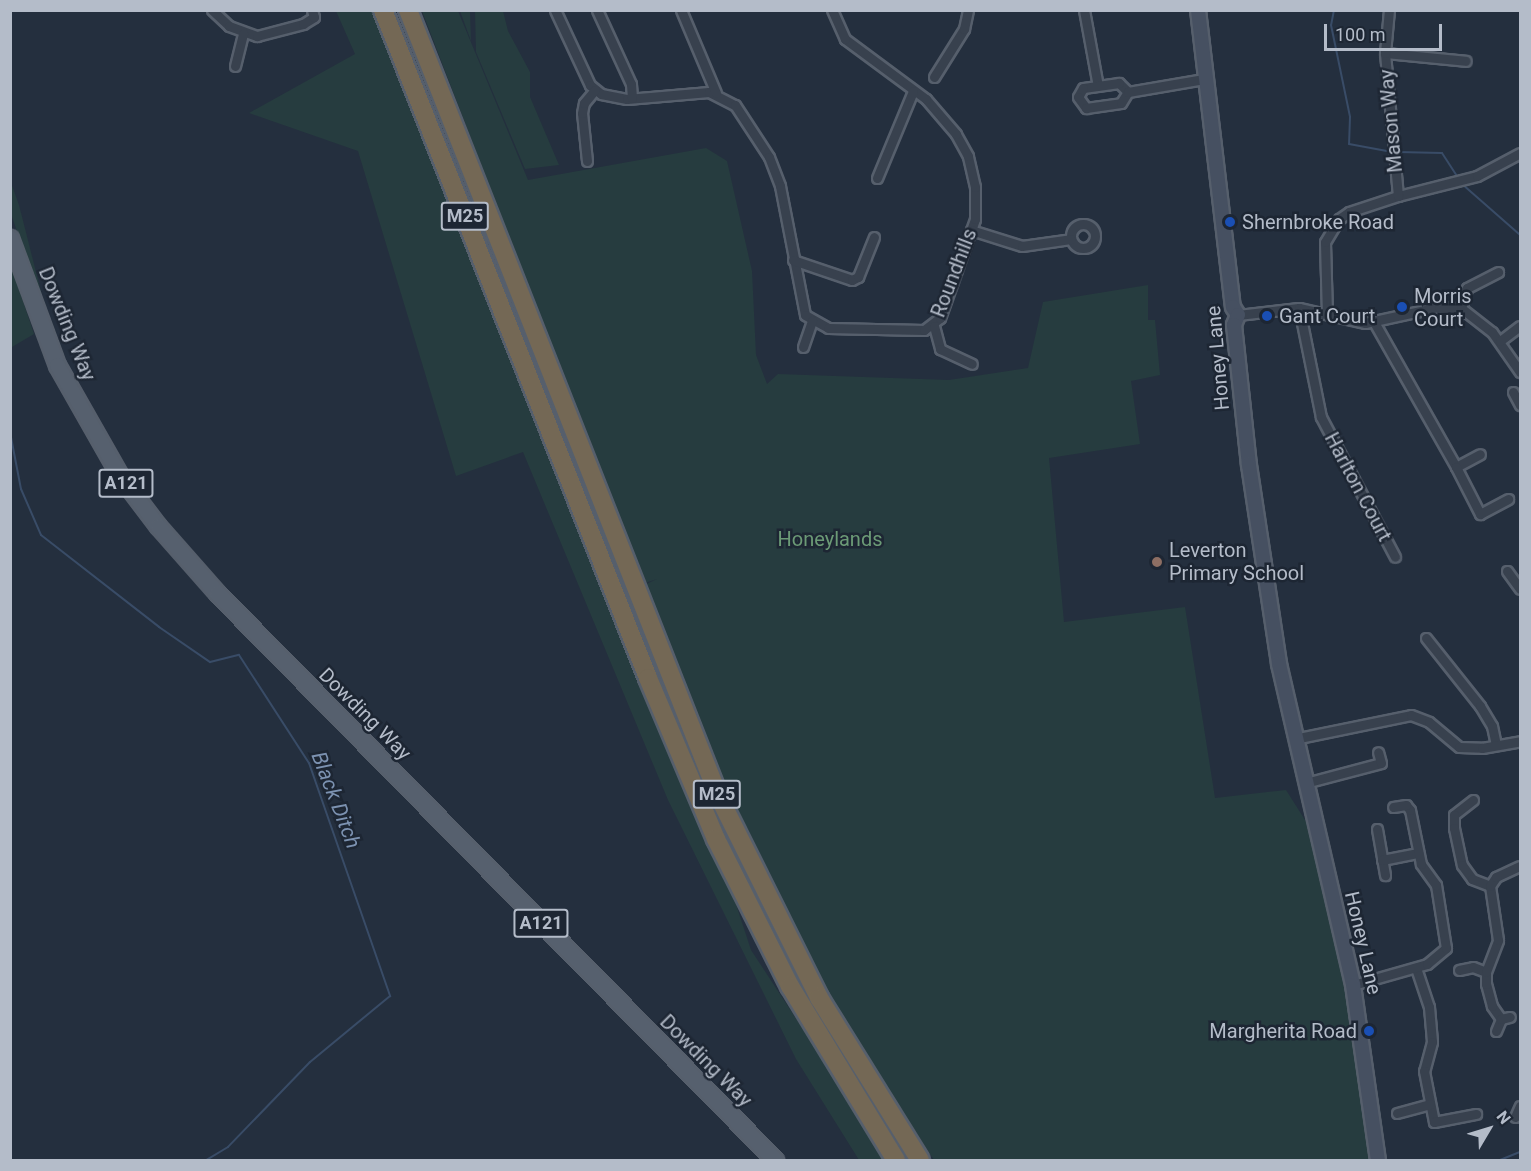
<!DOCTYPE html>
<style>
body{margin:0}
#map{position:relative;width:1531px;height:1171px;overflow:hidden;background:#242f3e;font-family:Roboto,sans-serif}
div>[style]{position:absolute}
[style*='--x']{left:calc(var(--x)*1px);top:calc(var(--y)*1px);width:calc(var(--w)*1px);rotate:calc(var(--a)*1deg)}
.green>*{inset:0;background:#263c3f}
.stream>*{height:2px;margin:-1px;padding:0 1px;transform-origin:1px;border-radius:1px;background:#394c67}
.roads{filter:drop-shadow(2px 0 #565f6c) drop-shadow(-2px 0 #565f6c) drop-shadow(0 2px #565f6c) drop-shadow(0 -2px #565f6c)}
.street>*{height:9px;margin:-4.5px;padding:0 4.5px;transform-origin:4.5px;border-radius:4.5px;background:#38414e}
.street>.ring{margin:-4.5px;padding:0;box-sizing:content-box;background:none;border:9px solid #38414e;border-radius:50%}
.secondary>*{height:14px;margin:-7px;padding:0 7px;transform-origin:7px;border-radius:7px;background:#465061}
.primary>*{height:15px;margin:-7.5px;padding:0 7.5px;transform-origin:7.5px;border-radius:7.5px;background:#56606e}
.highway>*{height:18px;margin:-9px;padding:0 9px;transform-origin:9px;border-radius:9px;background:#746855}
.dots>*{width:16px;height:16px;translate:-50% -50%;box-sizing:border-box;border:3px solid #1d2633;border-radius:50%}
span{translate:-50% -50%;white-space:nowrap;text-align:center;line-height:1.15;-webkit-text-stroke:5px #1d2633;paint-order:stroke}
.shield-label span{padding:2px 4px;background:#1d2633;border:2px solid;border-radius:4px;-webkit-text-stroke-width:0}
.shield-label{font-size:18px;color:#b4bcc9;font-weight:700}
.street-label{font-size:20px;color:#b4bcc9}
.poi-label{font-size:20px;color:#b4bcc9}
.left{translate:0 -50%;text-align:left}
.right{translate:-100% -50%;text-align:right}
.park-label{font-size:20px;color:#6b9a76}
.water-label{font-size:21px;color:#7c92b1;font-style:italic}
.frame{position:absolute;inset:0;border:12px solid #b4bcc9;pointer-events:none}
.north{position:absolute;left:1459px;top:1099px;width:60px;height:60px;-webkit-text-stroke:4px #1d2633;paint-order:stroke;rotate:52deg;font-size:16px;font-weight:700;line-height:24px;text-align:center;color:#b4bcc9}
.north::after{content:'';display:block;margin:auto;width:21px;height:27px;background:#b4bcc9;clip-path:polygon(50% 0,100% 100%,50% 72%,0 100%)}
.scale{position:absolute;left:1324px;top:24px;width:118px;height:27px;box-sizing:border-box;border:3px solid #b4bcc9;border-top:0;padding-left:8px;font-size:18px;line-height:21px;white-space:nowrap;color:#b4bcc9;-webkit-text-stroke:4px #1d2633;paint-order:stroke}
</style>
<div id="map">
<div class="green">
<div style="clip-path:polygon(336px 11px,374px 11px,685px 790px,730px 886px,751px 950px,889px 1160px,859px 1160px,796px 1059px,668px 800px,523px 452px,456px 476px,358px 151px,249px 113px,355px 54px)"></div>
<div style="clip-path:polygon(422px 11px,458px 11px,528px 180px,706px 148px,727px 161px,752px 271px,756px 355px,767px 384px,778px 374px,949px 380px,1028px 368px,1043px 302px,1148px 285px,1148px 320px,1155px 320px,1160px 375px,1131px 381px,1140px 444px,1049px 458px,1064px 622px,1185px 607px,1215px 798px,1286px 790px,1319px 842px,1387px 1160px,934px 1160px,841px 1018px,728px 794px,642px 586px,657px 579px,642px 584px)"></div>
<div style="clip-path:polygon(460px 11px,470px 11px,471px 41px)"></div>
<div style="clip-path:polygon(475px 11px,503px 11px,508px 31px,530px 72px,530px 97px,559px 165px,525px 169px,476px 52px)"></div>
<div style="clip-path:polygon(10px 180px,19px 205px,49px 323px,11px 214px)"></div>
<div style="clip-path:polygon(11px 265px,34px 334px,12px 347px,10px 346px)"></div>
</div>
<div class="stream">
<div style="--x:1334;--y:10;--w:15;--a:101"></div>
<div style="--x:1331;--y:25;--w:94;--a:78.3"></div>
<div style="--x:1350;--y:117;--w:27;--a:92"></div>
<div style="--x:1349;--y:144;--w:44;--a:10.5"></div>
<div style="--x:1398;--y:152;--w:44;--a:1.3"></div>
<div style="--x:1442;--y:153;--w:31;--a:57"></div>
<div style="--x:1462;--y:184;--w:77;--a:41.3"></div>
<div style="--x:10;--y:432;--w:58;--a:79.1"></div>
<div style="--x:21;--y:489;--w:50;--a:66.5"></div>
<div style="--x:41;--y:535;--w:150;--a:37.9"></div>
<div style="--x:159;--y:627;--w:62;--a:34.5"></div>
<div style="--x:210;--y:662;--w:30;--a:-14"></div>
<div style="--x:239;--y:655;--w:129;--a:57.1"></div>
<div style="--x:309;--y:763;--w:247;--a:70.8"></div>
<div style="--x:390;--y:996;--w:104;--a:140.5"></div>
<div style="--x:310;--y:1062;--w:118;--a:134"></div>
<div style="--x:228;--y:1147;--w:26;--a:149"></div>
<div style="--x:1500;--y:1160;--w:22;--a:-22"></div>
</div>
<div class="roads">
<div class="street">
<div style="--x:212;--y:10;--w:23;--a:43"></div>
<div style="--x:229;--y:26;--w:30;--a:20"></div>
<div style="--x:257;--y:36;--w:48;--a:-14.6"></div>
<div style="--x:303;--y:24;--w:13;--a:-32"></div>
<div style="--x:314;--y:17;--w:7;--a:-106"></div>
<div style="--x:555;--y:10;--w:83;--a:65"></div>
<div style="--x:590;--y:85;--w:14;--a:39"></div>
<div style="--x:601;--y:94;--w:26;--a:11"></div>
<div style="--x:627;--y:99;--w:82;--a:-4.9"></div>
<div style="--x:709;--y:92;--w:29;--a:27"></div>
<div style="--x:735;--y:105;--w:62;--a:56.8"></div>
<div style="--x:769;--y:157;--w:31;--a:69"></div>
<div style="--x:780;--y:186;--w:131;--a:79"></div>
<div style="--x:805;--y:315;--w:26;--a:29"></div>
<div style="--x:828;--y:328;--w:96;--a:1.2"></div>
<div style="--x:924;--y:330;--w:20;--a:-37"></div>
<div style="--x:940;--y:318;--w:105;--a:-70.5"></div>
<div style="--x:975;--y:219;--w:32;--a:-90"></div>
<div style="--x:975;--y:187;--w:32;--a:-103"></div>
<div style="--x:968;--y:156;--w:25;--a:-119"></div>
<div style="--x:956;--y:134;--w:46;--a:-130.6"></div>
<div style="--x:926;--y:99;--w:101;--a:-143.5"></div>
<div style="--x:845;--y:39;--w:32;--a:-114"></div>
<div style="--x:597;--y:10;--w:81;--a:65.3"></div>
<div style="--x:631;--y:84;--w:14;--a:86"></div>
<div style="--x:681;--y:10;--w:90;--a:67.1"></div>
<div style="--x:1084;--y:10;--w:77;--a:79.6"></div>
<div style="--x:1385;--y:53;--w:81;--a:5.6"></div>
<div style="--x:235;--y:66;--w:34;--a:-76"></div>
<div style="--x:934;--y:77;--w:57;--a:-58"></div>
<div style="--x:964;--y:29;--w:19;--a:-78"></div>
<div style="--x:1128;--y:92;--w:13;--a:-135"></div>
<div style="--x:1119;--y:83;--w:36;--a:172"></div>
<div style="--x:1083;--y:88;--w:10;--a:119"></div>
<div style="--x:1078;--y:97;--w:14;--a:54"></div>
<div style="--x:1086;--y:108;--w:35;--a:-8"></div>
<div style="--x:1121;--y:103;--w:13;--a:-58"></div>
<div style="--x:1128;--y:92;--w:77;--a:-9.7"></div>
<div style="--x:587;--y:161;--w:48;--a:-95.9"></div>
<div style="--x:582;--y:113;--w:10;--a:-79"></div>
<div style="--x:584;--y:103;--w:17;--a:-50"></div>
<div style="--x:877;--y:178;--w:94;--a:-67.5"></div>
<div style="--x:1398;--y:196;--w:81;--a:-14.2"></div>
<div style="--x:1477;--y:176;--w:49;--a:-28.1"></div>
<div class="ring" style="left:1071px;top:224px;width:15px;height:15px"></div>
<div style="--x:971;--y:230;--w:53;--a:17.4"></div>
<div style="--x:1022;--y:246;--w:49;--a:-8.1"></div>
<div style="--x:793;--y:260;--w:62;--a:18.7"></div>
<div style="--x:852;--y:280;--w:7;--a:-27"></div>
<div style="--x:858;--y:277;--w:43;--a:-68.2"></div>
<div style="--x:1299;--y:308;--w:111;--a:78.6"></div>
<div style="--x:1321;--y:417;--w:158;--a:62.1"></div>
<div style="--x:1461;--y:308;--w:21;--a:-73"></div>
<div style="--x:1467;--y:288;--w:35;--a:-27"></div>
<div style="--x:1327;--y:314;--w:72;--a:-91.6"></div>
<div style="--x:1325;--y:242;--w:27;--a:-59"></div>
<div style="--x:1339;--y:219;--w:12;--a:-35"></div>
<div style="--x:1349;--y:212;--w:52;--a:-18.1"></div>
<div style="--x:1398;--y:196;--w:144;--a:-95.2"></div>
<div style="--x:1385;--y:53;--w:43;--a:-84.7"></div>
<div style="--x:1238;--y:315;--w:61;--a:-6.5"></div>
<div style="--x:1299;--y:308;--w:68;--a:12.8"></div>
<div style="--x:1365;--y:323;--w:76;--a:-12.2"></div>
<div style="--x:1439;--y:307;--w:22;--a:3"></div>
<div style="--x:1461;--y:308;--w:39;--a:38"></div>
<div style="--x:1492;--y:332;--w:49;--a:55"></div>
<div style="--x:1374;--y:322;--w:167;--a:60.5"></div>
<div style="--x:1456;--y:467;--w:27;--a:-28"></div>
<div style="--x:934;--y:326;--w:24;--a:75"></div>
<div style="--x:940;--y:349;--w:35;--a:25"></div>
<div style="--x:1500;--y:341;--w:25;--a:-37"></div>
<div style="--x:803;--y:347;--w:28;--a:-71"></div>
<div style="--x:1513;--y:392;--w:15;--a:62"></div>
<div style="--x:1456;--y:467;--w:53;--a:62.9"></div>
<div style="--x:1480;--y:514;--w:32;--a:-28"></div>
<div style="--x:1507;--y:571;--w:22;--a:54"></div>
<div style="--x:1426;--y:638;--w:87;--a:51.5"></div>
<div style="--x:1480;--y:706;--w:23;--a:59"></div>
<div style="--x:1492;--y:726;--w:19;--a:78"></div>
<div style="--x:1294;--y:739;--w:119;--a:-11.6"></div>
<div style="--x:1411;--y:715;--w:19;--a:21"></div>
<div style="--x:1429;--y:722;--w:39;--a:40"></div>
<div style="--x:1459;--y:747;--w:23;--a:2"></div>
<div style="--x:1482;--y:748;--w:39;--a:-10"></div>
<div style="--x:1313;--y:781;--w:70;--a:-14.8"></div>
<div style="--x:1381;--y:763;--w:11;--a:-105"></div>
<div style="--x:1473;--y:800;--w:24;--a:142"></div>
<div style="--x:1454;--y:815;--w:13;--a:90"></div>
<div style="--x:1454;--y:828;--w:38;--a:78"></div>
<div style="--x:1462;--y:865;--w:17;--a:54"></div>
<div style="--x:1472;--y:879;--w:19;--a:21"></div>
<div style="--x:1377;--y:829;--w:47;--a:80.1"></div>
<div style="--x:1382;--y:860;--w:37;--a:-11"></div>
<div style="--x:1416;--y:968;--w:41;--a:71.6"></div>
<div style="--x:1429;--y:1007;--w:35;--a:85"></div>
<div style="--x:1432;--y:1042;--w:30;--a:105"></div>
<div style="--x:1424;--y:1071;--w:52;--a:78.9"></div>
<div style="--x:1434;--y:1122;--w:43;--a:-10.8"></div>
<div style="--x:1459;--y:970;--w:14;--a:-12"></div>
<div style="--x:1473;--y:967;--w:14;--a:21"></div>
<div style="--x:1353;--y:985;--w:77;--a:-15.8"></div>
<div style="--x:1427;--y:964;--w:25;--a:-40"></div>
<div style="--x:1446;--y:948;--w:64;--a:-99"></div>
<div style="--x:1436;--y:885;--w:26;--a:-126"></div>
<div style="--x:1421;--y:864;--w:55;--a:-101.5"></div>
<div style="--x:1410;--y:810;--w:6;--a:-129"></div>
<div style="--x:1406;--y:805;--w:13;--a:171"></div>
<div style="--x:1501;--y:1019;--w:16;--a:-125"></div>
<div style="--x:1492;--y:1006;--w:23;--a:-105"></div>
<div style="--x:1486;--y:984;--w:12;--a:-90"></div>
<div style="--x:1486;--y:972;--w:34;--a:-69"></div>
<div style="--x:1498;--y:940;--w:55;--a:-98.4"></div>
<div style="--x:1490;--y:886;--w:11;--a:-56"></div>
<div style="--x:1496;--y:877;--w:26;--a:-25"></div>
<div style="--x:1496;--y:1031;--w:13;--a:-67"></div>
<div style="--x:1501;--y:1019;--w:9;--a:-13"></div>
<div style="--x:1397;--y:1113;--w:34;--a:-15"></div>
<div style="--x:1515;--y:1117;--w:12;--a:-66"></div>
</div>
<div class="secondary">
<div style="--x:1198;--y:10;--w:299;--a:83.3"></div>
<div style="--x:1233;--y:307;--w:9;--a:58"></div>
<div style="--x:1238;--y:315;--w:11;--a:112"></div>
<div style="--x:1234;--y:325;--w:141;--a:83.9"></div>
<div style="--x:1249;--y:465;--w:201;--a:81.4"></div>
<div style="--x:1279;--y:664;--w:329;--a:77"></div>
<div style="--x:1353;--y:985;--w:177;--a:81.9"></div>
</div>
<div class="primary">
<div style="--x:10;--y:238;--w:135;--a:69.7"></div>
<div style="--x:57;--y:365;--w:128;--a:60.4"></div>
<div style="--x:120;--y:476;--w:63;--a:52.8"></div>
<div style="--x:158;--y:526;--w:89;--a:48.6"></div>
<div style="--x:217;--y:593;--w:796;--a:45.46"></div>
</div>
<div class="highway">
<div style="--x:383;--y:10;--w:719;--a:68.36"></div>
<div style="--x:648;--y:678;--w:175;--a:67.1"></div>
<div style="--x:716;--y:839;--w:165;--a:63.3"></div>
<div style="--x:790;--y:986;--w:204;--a:58.7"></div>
<div style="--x:408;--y:10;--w:844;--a:68.45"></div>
<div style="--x:718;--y:795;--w:227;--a:63.5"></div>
<div style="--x:819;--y:998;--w:191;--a:58.1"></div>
</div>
</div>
<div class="dots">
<div style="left:1230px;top:222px;background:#1a4fb4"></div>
<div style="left:1402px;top:307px;background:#1a4fb4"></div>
<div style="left:1267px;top:316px;background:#1a4fb4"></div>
<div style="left:1157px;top:562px;background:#8d6e63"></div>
<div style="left:1369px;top:1031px;background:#1a4fb4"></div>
</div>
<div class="shield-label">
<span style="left:465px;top:216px">M25</span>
<span style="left:126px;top:483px">A121</span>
<span style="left:717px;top:794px">M25</span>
<span style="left:541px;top:923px">A121</span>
</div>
<div class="street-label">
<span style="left:1391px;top:121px;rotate:-95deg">Mason Way</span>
<span style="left:954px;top:273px;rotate:-69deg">Roundhills</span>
<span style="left:67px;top:324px;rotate:68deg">Dowding Way</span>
<span style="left:1218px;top:358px;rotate:-95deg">Honey Lane</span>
<span style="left:1358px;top:487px;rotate:62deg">Harlton Court</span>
<span style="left:365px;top:714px;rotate:45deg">Dowding Way</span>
<span style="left:1363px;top:943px;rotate:77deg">Honey Lane</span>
<span style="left:706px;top:1061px;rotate:45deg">Dowding Way</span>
</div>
<div class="poi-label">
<span class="left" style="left:1242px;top:222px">Shernbroke Road</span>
<span class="left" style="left:1414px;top:308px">Morris<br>Court</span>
<span class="left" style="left:1279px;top:316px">Gant Court</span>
<span class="left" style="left:1169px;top:562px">Leverton<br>Primary School</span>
<span class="right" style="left:1357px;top:1031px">Margherita Road</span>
</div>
<div class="park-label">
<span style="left:830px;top:539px">Honeylands</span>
</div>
<div class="water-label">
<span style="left:336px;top:800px;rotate:69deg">Black Ditch</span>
</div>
<div class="frame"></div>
<div class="north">N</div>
<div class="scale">100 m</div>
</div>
